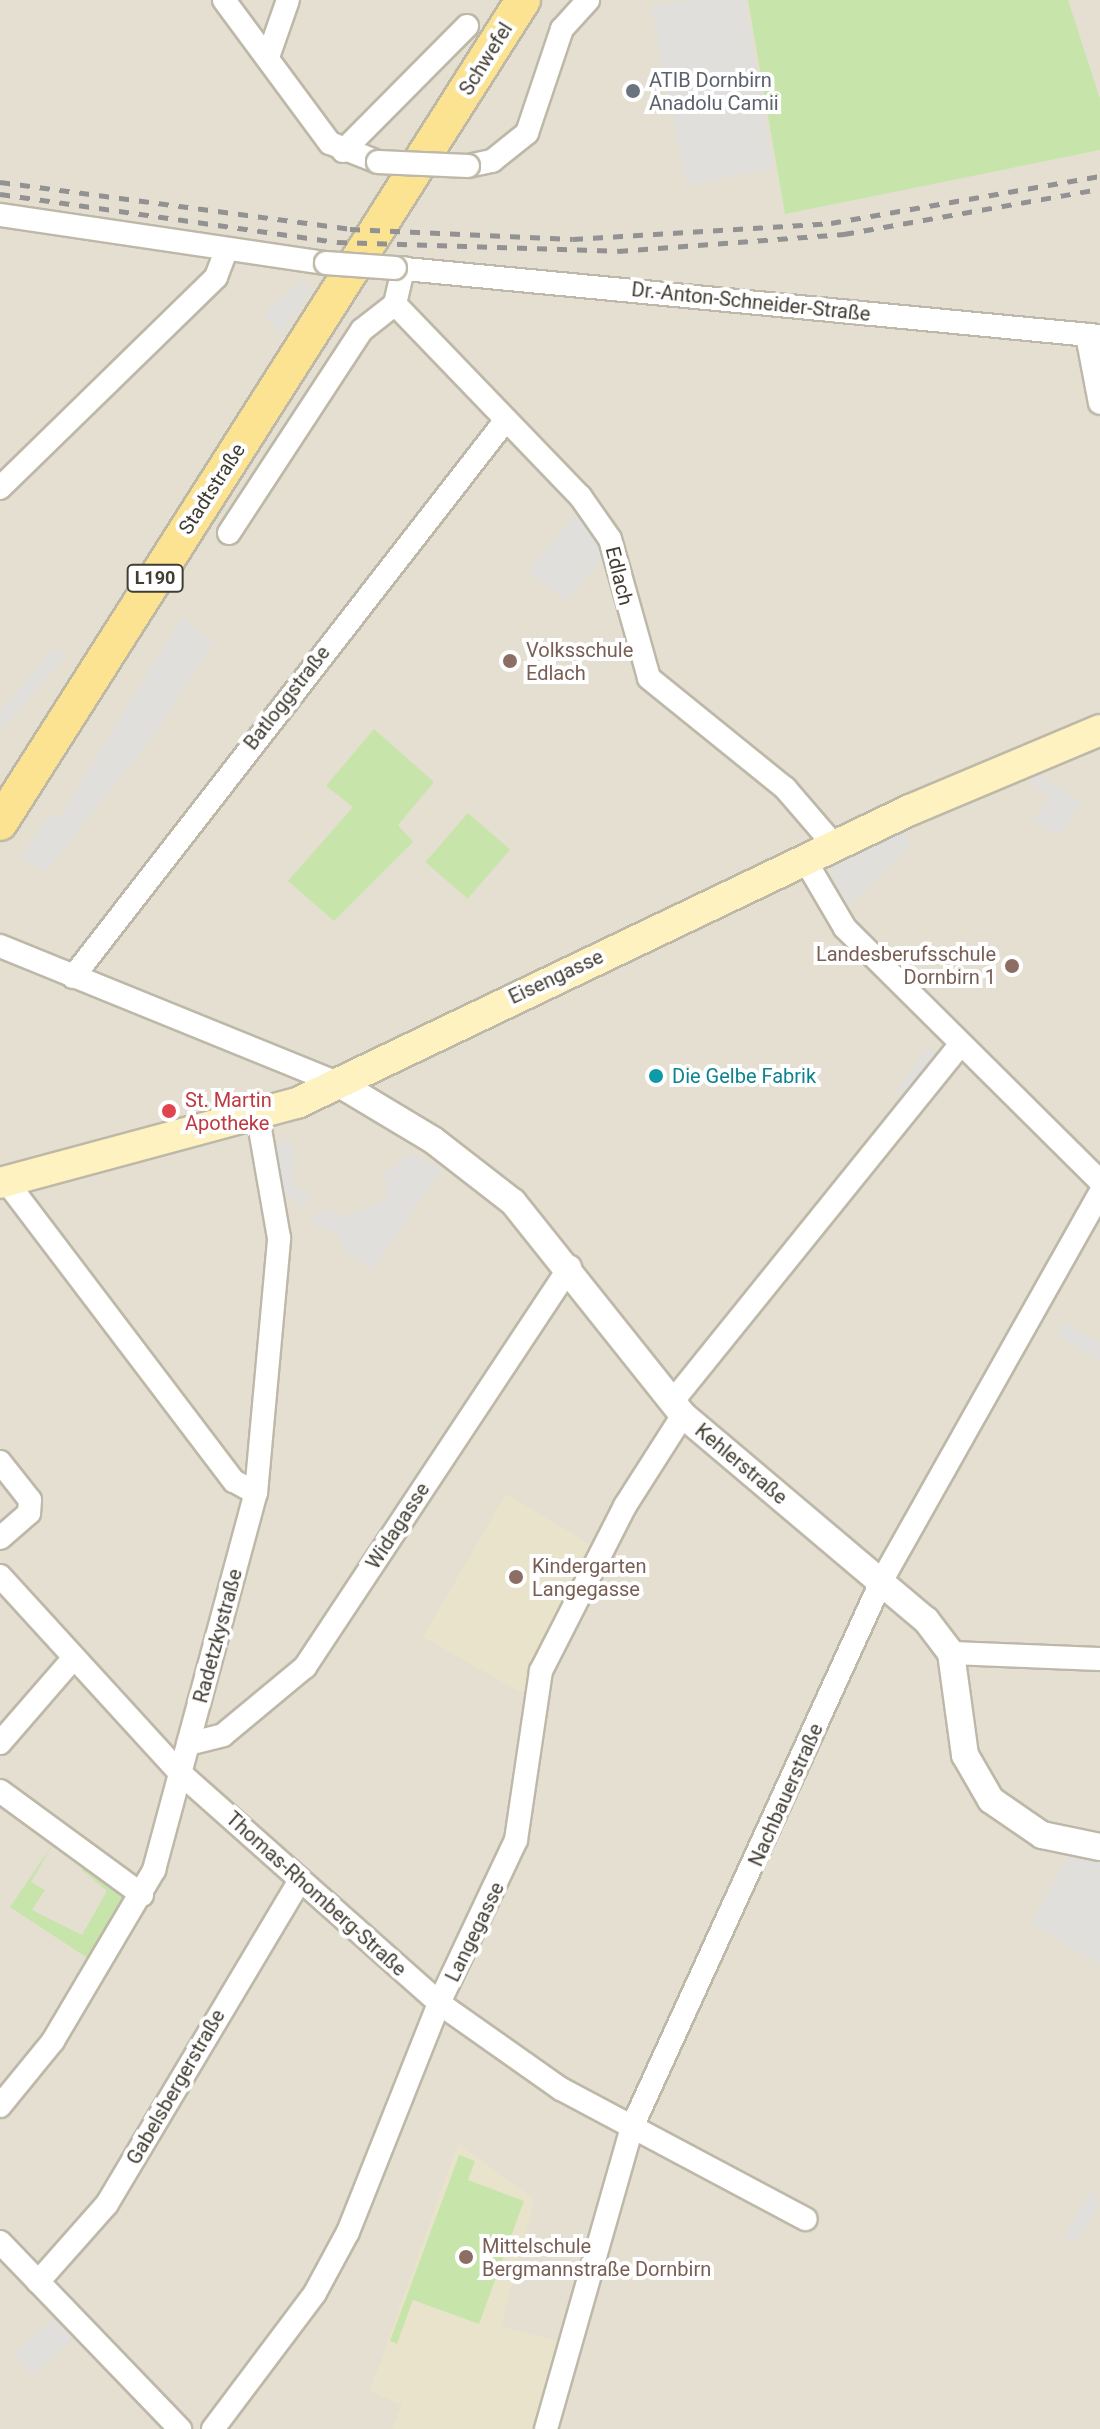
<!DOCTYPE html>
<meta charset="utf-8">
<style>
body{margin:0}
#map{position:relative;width:1100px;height:2429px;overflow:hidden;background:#f1ede2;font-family:Roboto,sans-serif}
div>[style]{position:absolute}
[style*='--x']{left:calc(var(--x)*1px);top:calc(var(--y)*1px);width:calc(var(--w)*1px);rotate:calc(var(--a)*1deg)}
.residential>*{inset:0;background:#e4dfd0;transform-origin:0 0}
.education>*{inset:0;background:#eae3cc}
.green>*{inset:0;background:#c7e5ab;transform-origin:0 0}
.parking>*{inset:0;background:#e1dfdb;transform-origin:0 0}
.roads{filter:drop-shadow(2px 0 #beb8a8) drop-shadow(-2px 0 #beb8a8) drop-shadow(0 2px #beb8a8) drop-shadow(0 -2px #beb8a8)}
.minor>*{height:22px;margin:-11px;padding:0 11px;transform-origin:11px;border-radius:11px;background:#fff}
.tertiary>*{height:26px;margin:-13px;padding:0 13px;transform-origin:13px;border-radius:13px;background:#fff}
.secondary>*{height:30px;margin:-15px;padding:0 15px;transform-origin:15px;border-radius:15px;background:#fdf2c0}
.primary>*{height:34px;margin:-17px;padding:0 17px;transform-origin:17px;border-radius:17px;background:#fbe391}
.rail>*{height:5px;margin-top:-2.5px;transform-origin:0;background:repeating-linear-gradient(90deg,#929292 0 10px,transparent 0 20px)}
.bridges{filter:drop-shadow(2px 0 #beb8a8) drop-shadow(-2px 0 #beb8a8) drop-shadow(0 2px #beb8a8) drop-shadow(0 -2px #beb8a8)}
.minor-bridge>*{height:22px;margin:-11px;padding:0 11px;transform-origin:11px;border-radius:11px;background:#fff}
.dots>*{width:22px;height:22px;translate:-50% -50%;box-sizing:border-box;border:4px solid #fff;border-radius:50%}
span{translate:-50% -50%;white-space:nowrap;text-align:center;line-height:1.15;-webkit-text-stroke:8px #fff;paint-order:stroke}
.shield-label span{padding:2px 6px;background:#fff;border:2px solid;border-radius:6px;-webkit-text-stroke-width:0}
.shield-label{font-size:18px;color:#423d33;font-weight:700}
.street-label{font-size:20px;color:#423d33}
.worship-label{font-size:20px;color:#5b616d}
.left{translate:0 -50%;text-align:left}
.education-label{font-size:20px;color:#785e54}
.right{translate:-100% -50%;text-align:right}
.culture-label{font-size:20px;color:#0d838f}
.health-label{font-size:20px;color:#be3a42}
</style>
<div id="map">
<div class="residential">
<div style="left:0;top:0;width:1100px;height:2429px"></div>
</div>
<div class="education">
<div style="clip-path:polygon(506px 1494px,591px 1545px,522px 1693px,423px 1637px)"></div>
<div style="clip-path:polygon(458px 2144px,534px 2199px,501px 2326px,557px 2341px,532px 2429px,392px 2429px,402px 2405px,370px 2391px)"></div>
</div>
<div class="green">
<div style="clip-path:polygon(748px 0,1068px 0,1100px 99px,1100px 150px,785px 214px)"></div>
<div style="clip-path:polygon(374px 729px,434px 782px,398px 825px,413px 842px,334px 921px,288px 881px,353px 807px,326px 786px)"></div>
<div style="left:468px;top:813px;width:56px;height:65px;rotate:41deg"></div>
<div style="clip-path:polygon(53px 1844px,31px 1882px,45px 1890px,32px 1910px,82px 1935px,107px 1891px,82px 1870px,87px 1862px,123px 1895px,92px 1961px,10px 1907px)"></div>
<div style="clip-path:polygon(459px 2155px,475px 2161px,468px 2180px,524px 2201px,479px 2324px,413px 2300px,397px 2344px,390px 2341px)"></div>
</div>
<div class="parking">
<div style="clip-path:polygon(688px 0,745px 0,773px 168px,687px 185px,651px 7px)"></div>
<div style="clip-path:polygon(303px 278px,311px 290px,280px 336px,264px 314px)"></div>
<div style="clip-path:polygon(579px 509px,610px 550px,566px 601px,528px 571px)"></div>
<div style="clip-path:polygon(182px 617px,213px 642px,159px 729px,45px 872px,21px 857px,46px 818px,61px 815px)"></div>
<div style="clip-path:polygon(54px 648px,65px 657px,0 732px,0 711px)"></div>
<div style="clip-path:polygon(1036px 772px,1082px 802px,1059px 836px,1032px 821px,1049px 796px,1029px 783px)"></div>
<div style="clip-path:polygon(904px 829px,911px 845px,846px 909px,828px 864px)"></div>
<div style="left:928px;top:1047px;width:14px;height:54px;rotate:36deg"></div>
<div style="clip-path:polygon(288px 1140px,295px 1155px,291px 1182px,311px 1196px,303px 1208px,283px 1192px,272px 1146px)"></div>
<div style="clip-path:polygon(410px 1154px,442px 1169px,373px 1269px,346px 1252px,339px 1235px,309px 1222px,321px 1210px,344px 1216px,381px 1202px,389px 1191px,383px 1175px)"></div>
<div style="clip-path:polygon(1064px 1322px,1100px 1343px,1100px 1361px,1057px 1336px)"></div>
<div style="clip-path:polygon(1068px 1857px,1100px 1862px,1100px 1965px,1031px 1923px)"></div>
<div style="clip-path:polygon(1092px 2190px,1100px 2203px,1075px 2244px,1064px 2236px)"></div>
<div style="left:54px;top:2318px;width:28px;height:54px;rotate:48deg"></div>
</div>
<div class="roads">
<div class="minor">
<div style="--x:224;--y:0;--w:178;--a:53.5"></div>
<div style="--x:330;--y:143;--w:52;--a:21.6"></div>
<div style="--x:268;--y:57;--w:60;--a:-70.7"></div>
<div style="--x:343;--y:151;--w:176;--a:-45.2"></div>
<div style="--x:468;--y:166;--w:25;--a:-12"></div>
<div style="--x:492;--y:161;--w:45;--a:-38.7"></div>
<div style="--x:527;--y:133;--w:110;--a:-71.4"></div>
<div style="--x:562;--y:29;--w:39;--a:-48"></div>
<div style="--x:0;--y:215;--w:330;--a:8.4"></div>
<div style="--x:395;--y:268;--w:708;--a:5.51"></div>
<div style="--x:395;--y:304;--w:267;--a:46.1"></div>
<div style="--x:580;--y:496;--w:52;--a:55.1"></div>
<div style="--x:610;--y:539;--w:144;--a:74.3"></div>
<div style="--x:649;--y:678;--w:175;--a:39"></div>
<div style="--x:785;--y:788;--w:75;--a:49.3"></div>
<div style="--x:1087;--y:335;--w:69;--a:79.2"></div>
<div style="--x:0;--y:488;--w:302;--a:-44.3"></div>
<div style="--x:216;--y:277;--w:28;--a:-69"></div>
<div style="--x:229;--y:533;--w:243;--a:-56.8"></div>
<div style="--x:362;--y:330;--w:42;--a:-38.2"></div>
<div style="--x:395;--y:304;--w:37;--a:-77"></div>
<div style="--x:805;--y:860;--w:79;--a:59.5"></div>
<div style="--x:845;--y:928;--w:359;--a:44.8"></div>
<div style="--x:0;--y:946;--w:365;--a:22.1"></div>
<div style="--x:73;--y:977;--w:704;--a:-52.15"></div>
<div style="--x:6;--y:1181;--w:377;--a:52.8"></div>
<div style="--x:234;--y:1481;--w:25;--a:29"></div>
<div style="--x:672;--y:1402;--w:457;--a:-51.1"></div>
<div style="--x:0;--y:1462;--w:48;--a:51.7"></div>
<div style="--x:30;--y:1500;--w:13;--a:94"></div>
<div style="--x:29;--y:1513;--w:38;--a:139"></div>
<div style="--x:0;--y:1576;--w:265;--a:47.6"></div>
<div style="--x:179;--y:1772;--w:348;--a:41.6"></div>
<div style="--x:439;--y:2003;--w:149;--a:35.2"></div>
<div style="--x:561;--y:2089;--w:277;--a:28"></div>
<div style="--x:951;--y:1653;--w:149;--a:2.3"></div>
<div style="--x:0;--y:1743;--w:110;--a:-49.1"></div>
<div style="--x:188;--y:1744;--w:36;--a:-14"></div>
<div style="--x:223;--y:1735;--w:107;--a:-39.7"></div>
<div style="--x:305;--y:1667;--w:480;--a:-56.5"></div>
<div style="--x:0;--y:1791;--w:176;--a:36.2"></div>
<div style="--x:0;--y:2106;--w:84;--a:-50.8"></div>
<div style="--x:53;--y:2041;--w:199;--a:-59.4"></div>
<div style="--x:154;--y:1870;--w:391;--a:-74.9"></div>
<div style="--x:256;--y:1493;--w:256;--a:-84.8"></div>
<div style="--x:279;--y:1238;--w:122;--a:-99.9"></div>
<div style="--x:0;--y:2242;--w:260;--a:46.1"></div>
<div style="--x:38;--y:2282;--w:104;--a:-48.5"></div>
<div style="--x:107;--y:2204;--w:377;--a:-59.2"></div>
<div style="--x:213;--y:2429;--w:170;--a:-53.1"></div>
<div style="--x:315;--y:2293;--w:69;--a:-61.6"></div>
<div style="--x:348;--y:2232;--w:246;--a:-68.3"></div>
<div style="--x:439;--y:2003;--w:180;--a:-64.7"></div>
<div style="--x:516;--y:1840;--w:171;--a:-81.6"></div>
<div style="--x:541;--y:1671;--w:185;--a:-63"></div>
<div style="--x:625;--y:1506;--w:108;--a:-57.5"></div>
<div style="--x:546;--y:2429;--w:314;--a:-74.1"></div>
<div style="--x:632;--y:2127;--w:601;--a:-65.44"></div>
<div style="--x:882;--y:1580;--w:444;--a:-60.6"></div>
</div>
<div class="tertiary">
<div style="--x:338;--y:1083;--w:111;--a:31"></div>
<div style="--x:433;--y:1140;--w:101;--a:37.8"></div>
<div style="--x:513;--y:1202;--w:273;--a:51.4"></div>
<div style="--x:683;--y:1415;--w:318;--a:40.2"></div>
<div style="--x:926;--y:1620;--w:41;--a:52.9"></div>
<div style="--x:951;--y:1653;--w:103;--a:82.2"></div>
<div style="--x:965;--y:1755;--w:52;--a:60"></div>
<div style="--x:991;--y:1800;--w:62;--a:34.5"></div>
<div style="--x:1042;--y:1835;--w:59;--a:11.7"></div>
</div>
<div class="secondary">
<div style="--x:0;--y:1183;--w:308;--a:-15.1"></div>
<div style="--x:297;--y:1103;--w:679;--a:-25.55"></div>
<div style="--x:910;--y:810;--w:206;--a:-22.8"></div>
</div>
<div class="primary">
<div style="--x:0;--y:823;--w:975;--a:-57.56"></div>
</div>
</div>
<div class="rail">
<div style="--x:0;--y:182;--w:353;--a:7.6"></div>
<div style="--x:350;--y:229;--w:223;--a:2.6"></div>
<div style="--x:573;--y:239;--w:258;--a:-3.5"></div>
<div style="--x:831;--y:223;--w:273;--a:-9.9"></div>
<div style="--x:0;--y:194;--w:340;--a:8.1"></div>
<div style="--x:337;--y:242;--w:281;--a:1.8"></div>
<div style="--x:618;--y:251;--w:227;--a:-4.3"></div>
<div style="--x:844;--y:234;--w:260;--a:-10"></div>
</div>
<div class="bridges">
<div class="minor-bridge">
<div style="--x:378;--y:162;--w:90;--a:2.5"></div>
<div style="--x:326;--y:263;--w:69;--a:4.1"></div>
</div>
</div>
<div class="dots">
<div style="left:633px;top:91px;background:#6b7280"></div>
<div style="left:510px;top:661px;background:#8d6e63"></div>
<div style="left:1012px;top:966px;background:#8d6e63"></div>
<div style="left:656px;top:1076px;background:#0f9aa8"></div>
<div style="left:169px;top:1111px;background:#e0444e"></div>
<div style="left:516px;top:1577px;background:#8d6e63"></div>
<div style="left:466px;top:2257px;background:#8d6e63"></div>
</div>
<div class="shield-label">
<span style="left:155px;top:578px">L190</span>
</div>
<div class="street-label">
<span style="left:486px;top:59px;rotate:-58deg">Schwefel</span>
<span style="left:751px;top:302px;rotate:6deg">Dr.-Anton-Schneider-Straße</span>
<span style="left:212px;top:489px;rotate:-57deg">Stadtstraße</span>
<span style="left:619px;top:576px;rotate:76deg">Edlach</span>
<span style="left:287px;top:698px;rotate:-52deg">Batloggstraße</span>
<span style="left:556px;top:977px;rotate:-25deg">Eisengasse</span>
<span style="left:741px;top:1464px;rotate:40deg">Kehlerstraße</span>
<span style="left:398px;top:1526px;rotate:-57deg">Widagasse</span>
<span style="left:218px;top:1636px;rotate:-75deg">Radetzkystraße</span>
<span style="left:786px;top:1795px;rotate:-66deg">Nachbauerstraße</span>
<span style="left:316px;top:1894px;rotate:42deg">Thomas-Rhomberg-Straße</span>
<span style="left:475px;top:1932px;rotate:-64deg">Langegasse</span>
<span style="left:176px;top:2087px;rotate:-60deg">Gabelsbergerstraße</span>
</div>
<div class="worship-label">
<span class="left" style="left:649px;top:92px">ATIB Dornbirn<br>Anadolu Camii</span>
</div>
<div class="education-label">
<span class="left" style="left:526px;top:662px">Volksschule<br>Edlach</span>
<span class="right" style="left:996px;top:966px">Landesberufsschule<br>Dornbirn 1</span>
<span class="left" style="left:532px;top:1578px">Kindergarten<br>Langegasse</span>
<span class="left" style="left:482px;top:2258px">Mittelschule<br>Bergmannstraße Dornbirn</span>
</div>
<div class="culture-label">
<span class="left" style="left:672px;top:1076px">Die Gelbe Fabrik</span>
</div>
<div class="health-label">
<span class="left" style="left:185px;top:1112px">St. Martin<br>Apotheke</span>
</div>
</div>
